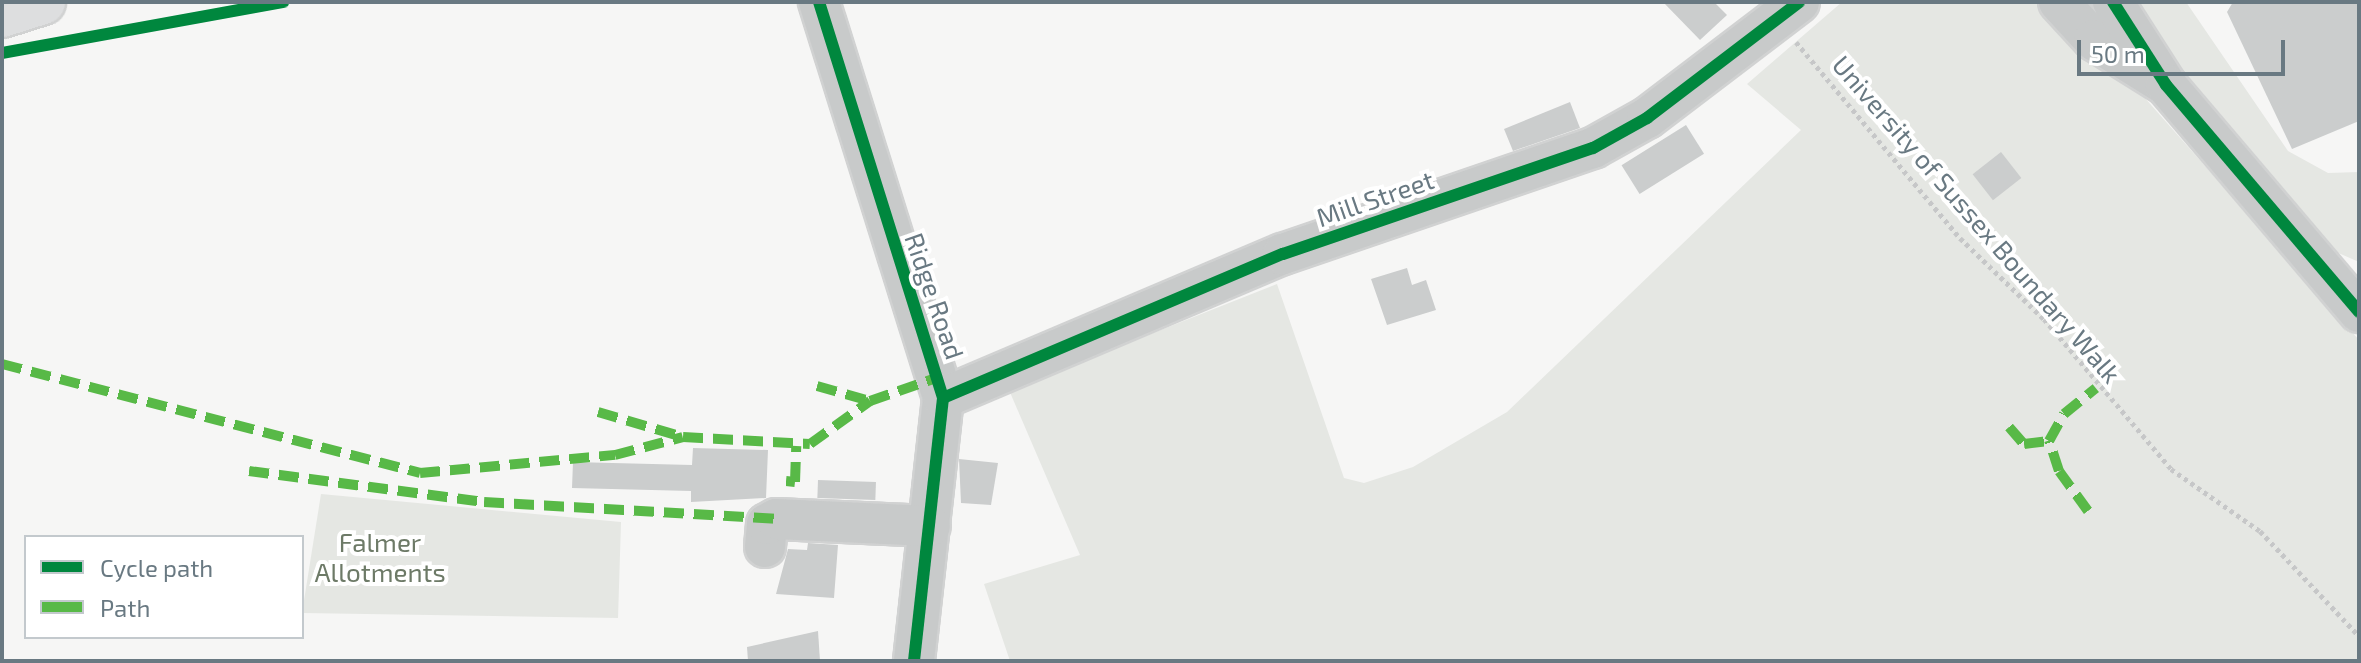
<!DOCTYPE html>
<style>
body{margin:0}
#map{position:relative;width:2361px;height:663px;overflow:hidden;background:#f6f6f5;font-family:"Exo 2",sans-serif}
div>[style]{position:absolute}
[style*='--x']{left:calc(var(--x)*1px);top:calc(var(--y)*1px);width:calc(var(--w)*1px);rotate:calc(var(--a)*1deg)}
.green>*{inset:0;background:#e5e7e3}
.building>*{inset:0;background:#cbcdcd;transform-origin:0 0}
.path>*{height:5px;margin-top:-2.5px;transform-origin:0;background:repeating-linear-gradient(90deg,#c6c7c8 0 4px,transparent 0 8px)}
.roads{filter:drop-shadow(2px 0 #d1d2d2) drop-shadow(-2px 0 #d1d2d2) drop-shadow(0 2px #d1d2d2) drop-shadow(0 -2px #d1d2d2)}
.minor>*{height:40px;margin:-20px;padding:0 20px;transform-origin:20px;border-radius:20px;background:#c8caca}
.highway>*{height:44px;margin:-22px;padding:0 22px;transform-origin:22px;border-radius:22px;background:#dddedf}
.quiet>*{height:10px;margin-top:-5px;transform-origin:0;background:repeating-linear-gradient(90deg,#58b947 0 20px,transparent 0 30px)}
.cycleway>*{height:12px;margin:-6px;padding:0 6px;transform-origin:6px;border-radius:6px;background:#00873e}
span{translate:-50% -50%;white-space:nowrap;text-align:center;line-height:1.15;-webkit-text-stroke:8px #fff;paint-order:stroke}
.street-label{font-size:26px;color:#697982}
.park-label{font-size:26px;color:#6d7a67}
.frame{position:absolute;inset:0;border:4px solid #697982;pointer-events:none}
.legend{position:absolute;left:24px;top:535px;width:280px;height:104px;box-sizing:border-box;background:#fff;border:2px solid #c3c9cd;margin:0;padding:10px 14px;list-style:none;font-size:24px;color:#697982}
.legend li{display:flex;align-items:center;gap:16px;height:40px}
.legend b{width:40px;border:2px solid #c3c9cd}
.scale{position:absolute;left:2077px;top:40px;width:208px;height:36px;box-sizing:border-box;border:4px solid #697982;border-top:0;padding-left:10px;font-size:24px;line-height:28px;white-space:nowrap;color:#697982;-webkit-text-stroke:6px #fff;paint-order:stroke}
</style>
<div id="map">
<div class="green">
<div style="clip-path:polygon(1842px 2px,2060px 2px,2359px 340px,2359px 661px,1010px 661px,984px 584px,1080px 555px,1009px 390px,1277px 284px,1344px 478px,1364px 483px,1413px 467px,1507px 412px,1801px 130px,1747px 84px)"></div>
<div style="clip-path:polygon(2121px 2px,2186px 2px,2288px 151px,2328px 173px,2359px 172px,2359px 262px,2327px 248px)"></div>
<div style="clip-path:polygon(321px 494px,621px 522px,618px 618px,302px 613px)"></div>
</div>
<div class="building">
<div style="clip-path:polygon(1663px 2px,1714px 2px,1727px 15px,1700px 40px)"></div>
<div style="clip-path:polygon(2233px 2px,2359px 2px,2359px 121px,2292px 149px,2227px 12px)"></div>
<div style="clip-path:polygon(1570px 102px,1580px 128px,1513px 151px,1504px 129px)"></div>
<div style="left:1686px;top:125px;width:34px;height:76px;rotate:58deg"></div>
<div style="left:2001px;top:152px;width:33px;height:36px;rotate:52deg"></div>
<div style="clip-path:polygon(1407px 268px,1412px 285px,1426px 280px,1436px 310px,1387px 325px,1371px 279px)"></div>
<div style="clip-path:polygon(693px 448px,768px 450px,766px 498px,691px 502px,691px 491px,572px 488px,573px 462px,692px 465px)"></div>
<div style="clip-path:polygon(959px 459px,998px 463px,991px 505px,961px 503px)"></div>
<div style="left:818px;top:480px;width:58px;height:18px;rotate:2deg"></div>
<div style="clip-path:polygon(808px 543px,838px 545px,834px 598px,776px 594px,788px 549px,807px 550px)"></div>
<div style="clip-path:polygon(818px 631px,820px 661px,748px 661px,747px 647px)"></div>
</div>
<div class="path">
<div style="--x:1796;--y:42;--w:256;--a:50.1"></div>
<div style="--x:1960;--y:238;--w:117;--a:44"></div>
<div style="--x:2044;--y:319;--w:197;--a:49.7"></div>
<div style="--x:2171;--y:469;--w:108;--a:34.9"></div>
<div style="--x:2260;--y:531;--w:144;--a:46.7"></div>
</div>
<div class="roads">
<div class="minor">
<div style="--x:819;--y:2;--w:415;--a:72.6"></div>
<div style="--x:943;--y:398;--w:265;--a:96.3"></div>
<div style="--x:2059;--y:2;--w:52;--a:47.4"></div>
<div style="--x:2094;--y:40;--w:85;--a:32"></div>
<div style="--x:2113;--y:2;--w:98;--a:57.4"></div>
<div style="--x:2166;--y:85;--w:298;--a:49.6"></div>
<div style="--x:943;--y:398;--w:369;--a:-23"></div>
<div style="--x:1283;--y:254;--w:328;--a:-18.9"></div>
<div style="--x:1593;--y:148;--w:62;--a:-29.1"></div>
<div style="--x:1647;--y:118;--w:191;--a:-37.3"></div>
<div style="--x:765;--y:547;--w:23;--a:-85"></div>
<div style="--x:767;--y:524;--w:10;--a:-29"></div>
<div style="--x:776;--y:519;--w:154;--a:2.6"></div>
</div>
<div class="highway">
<div style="--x:2;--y:15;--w:43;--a:-17.6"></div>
</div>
</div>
<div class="quiet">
<div style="--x:2;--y:364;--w:432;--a:14.6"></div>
<div style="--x:420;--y:473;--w:196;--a:-5.3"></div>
<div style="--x:615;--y:455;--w:70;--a:-14.8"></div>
<div style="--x:683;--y:437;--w:127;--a:3.2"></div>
<div style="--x:810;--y:444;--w:74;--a:-35.6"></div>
<div style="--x:870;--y:401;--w:73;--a:-19.2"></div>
<div style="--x:817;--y:386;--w:55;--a:15.8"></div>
<div style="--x:598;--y:412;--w:89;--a:16.4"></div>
<div style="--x:2009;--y:427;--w:23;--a:49"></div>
<div style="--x:2024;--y:444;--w:25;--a:-7"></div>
<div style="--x:249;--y:471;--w:237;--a:7.5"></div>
<div style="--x:484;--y:502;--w:292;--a:3.3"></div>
<div style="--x:786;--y:481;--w:9;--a:6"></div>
<div style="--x:795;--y:482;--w:36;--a:-88"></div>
<div style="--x:2088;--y:511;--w:49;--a:-125.9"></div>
<div style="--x:2059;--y:471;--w:32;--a:-108"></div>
<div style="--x:2049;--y:441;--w:31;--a:-61"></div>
<div style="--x:2064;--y:414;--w:41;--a:-39.1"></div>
</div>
<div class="cycleway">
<div style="--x:819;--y:2;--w:415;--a:72.6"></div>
<div style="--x:943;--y:398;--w:265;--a:96.3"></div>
<div style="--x:2113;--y:2;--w:98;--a:57.4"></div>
<div style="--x:2166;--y:85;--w:298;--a:49.6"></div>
<div style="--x:2;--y:53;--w:286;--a:-10.3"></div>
<div style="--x:943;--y:398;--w:369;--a:-23"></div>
<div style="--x:1283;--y:254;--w:328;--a:-18.9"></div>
<div style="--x:1593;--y:148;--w:62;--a:-29.1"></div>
<div style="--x:1647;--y:118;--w:191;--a:-37.3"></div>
</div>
<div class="street-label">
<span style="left:1375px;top:198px;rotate:-19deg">Mill Street</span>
<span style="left:1977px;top:219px;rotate:49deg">University of Sussex Boundary Walk</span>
<span style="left:935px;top:296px;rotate:71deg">Ridge Road</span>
</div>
<div class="park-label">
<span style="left:380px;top:557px">Falmer<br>Allotments</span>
</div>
<div class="frame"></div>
<ul class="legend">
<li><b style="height:10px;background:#00873e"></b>Cycle path</li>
<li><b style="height:10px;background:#58b947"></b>Path</li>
</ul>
<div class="scale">50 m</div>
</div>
